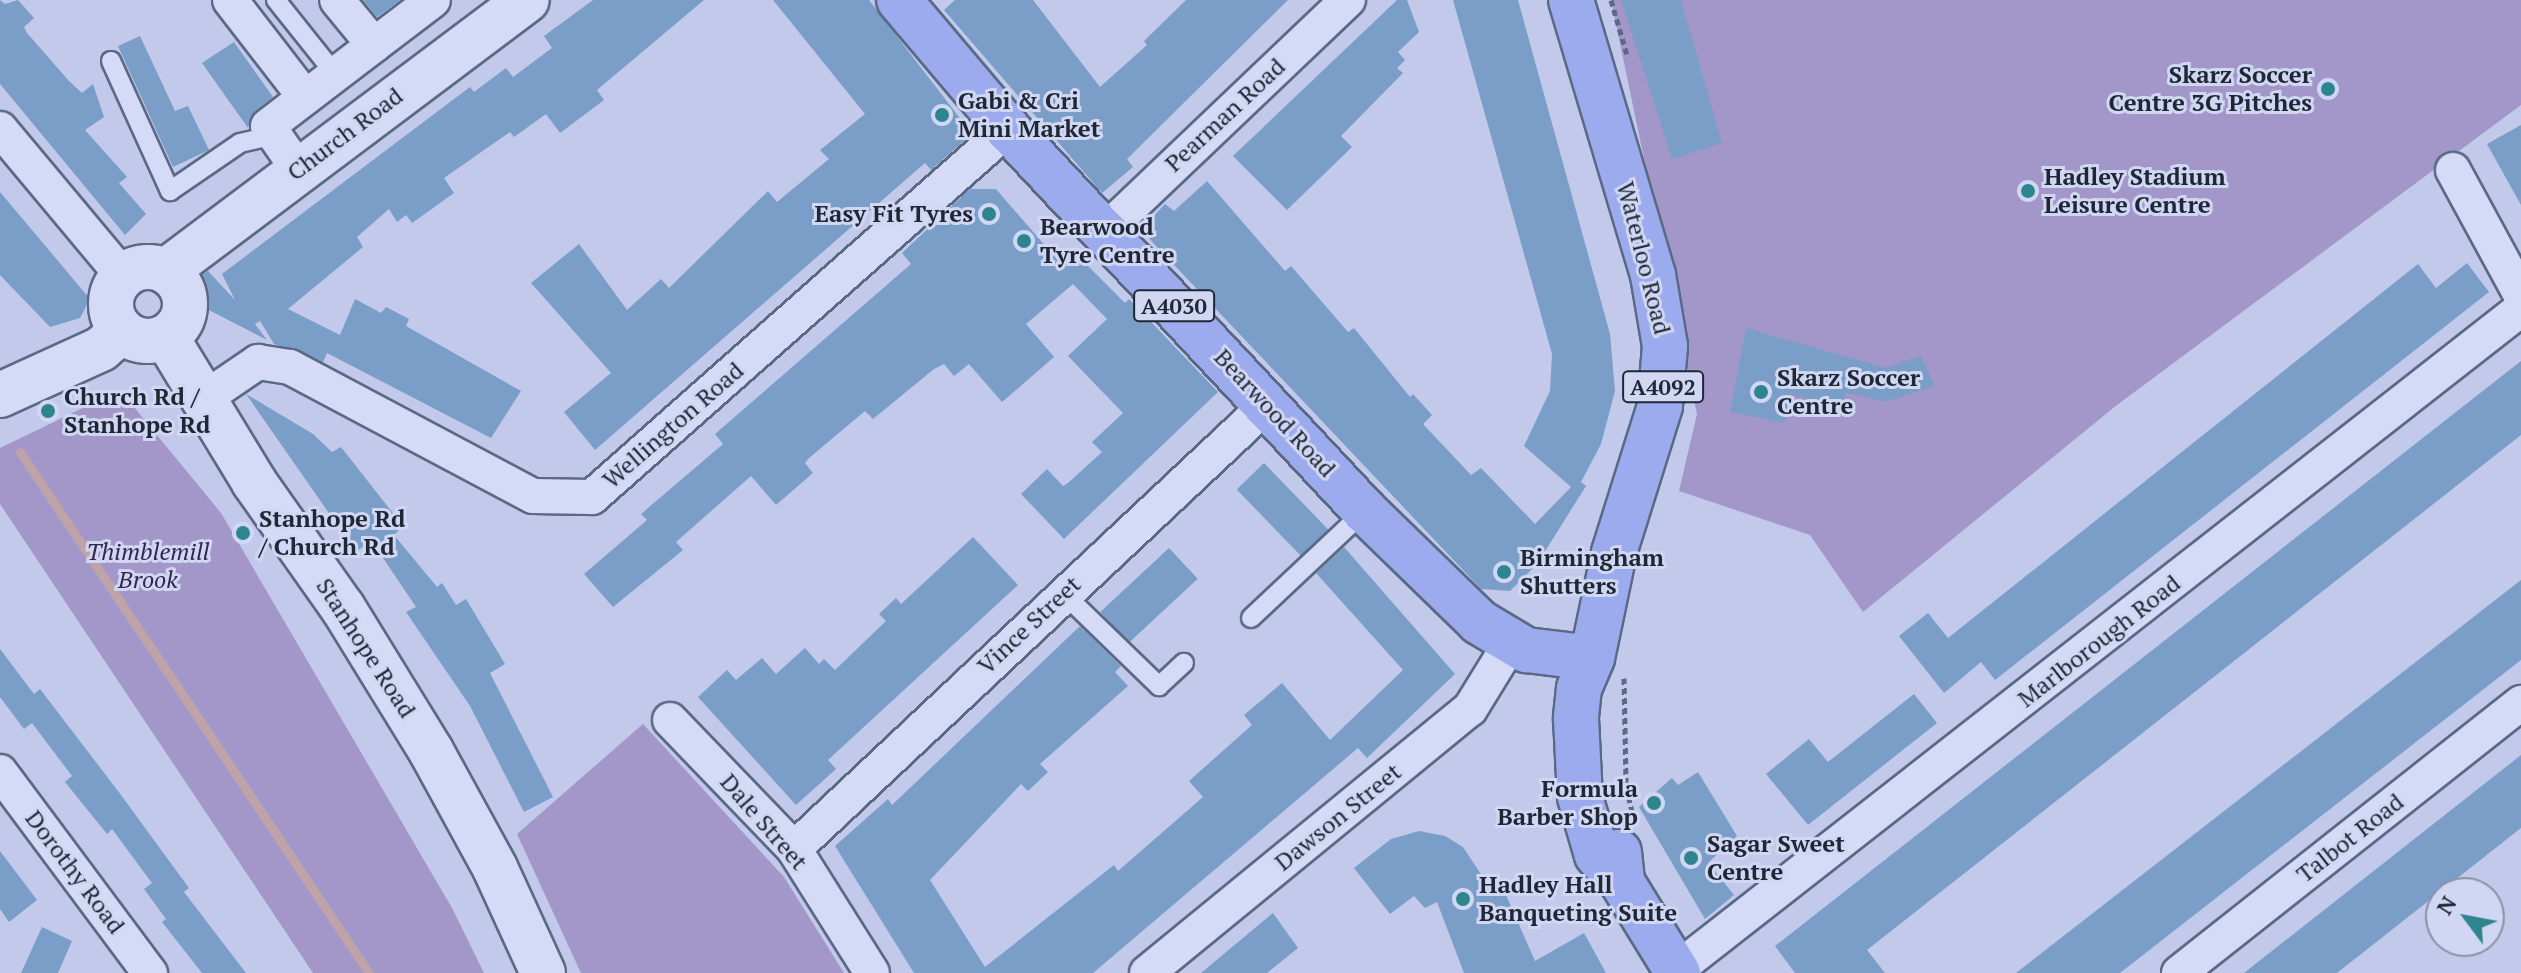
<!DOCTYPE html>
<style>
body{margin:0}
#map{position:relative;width:2521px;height:973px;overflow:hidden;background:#c2c9eb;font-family:"PT Serif",serif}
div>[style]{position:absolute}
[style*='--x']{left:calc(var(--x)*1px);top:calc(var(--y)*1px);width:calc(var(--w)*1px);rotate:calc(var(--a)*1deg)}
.green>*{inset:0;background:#a297c8}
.stream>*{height:9px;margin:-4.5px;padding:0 4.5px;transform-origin:4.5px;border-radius:4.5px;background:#bea4a9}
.building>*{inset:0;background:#7a9ec7;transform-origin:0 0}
.path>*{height:5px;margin-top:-2.5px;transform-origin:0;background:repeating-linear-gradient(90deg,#5a6984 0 6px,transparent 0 10px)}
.roads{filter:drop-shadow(2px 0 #5a6984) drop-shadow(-2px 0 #5a6984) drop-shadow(0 2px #5a6984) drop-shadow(0 -2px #5a6984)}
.service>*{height:18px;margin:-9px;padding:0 9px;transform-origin:9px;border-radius:9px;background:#d5dbf7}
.minor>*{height:34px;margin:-17px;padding:0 17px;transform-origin:17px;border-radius:17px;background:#d5dbf7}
.tertiary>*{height:44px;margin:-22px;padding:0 22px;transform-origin:22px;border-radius:22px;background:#d5dbf7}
.tertiary>.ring{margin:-22px;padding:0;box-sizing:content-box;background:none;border:44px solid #d5dbf7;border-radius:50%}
.primary>*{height:44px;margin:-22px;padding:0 22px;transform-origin:22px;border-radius:22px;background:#9babed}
.dots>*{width:22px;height:22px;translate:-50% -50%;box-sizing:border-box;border:4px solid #d1d7f3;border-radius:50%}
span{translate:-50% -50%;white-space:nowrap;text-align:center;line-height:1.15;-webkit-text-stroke:6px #d1d7f3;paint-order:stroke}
.shield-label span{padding:2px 6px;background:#d1d7f3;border:2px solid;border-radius:6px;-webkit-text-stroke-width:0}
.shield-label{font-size:22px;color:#1e2735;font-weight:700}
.poi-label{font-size:24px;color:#1e2735;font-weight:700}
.right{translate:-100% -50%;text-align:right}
.left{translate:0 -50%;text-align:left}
.street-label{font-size:24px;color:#1e2735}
.park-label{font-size:24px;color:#352550;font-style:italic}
.north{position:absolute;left:2425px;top:877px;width:80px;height:80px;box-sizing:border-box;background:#d1d7f3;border:2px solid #8991a7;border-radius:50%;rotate:302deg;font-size:22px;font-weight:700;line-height:32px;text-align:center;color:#1e2735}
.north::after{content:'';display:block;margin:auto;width:28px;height:36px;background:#2e8590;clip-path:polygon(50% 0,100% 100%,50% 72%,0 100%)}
</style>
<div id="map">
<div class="green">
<div style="clip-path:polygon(1611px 0,2521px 0,2521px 105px,2117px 405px,1863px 612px,1810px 535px,1679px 491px,1697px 414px)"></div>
<div style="clip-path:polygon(120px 390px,221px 513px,452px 908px,484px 973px,313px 973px,0 504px,0 448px)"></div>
<div style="clip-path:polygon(643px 724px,784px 877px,844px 973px,581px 973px,517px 834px)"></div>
</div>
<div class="stream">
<div style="--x:20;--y:452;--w:627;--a:56.18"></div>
</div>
<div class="building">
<div style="clip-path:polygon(0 0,5px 4px,18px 0,34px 18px,24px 27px,27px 33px,69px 81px,82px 93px,93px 84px,104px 117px,85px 130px,127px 177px,119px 183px,146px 214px,125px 235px,0 84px)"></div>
<div style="clip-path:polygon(363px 0,400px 0,377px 17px)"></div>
<div style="clip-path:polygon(593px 0,704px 0,597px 90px,604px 100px,560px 133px,546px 114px,514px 137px,510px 132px,444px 178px,454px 193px,412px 223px,406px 215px,397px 222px,389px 209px,357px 237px,363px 247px,288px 309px,340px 335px,355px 299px,381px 313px,386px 307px,409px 319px,406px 326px,521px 391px,491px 438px,327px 353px,323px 362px,274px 344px,260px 321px,255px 324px,267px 340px,207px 309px,199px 277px,208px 271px,235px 300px,222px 274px,470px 87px,474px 92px,506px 68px,513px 77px,552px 48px,544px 36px)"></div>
<div style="clip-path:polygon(773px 0,869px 0,972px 134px,931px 170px,925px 163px,595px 450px,564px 412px,611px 373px,531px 283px,579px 244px,627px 310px,661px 279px,669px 288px,768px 191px,777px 202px,829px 159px,820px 150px,865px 114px)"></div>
<div style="clip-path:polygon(955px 0,1033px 0,1100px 87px,1147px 45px,1144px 41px,1186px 0,1288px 0,1127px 159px,1133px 167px,1102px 193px,944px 10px)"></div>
<div style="clip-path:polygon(1397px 0,1407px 0,1419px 32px,1398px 52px,1405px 60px,1397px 68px,1403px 73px,1341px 136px,1352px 147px,1287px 210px,1233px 156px)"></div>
<div style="clip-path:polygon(1453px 0,1518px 0,1610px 334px,1615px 391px,1601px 444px,1581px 482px,1586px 486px,1537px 564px,1510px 591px,1481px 589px,1141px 230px,1165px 204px,1174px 211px,1207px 181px,1285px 271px,1291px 266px,1348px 332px,1354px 328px,1410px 397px,1413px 394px,1432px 415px,1423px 424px,1471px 475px,1481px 468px,1535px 524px,1571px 487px,1524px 446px,1550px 391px,1552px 354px)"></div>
<div style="clip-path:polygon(1621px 0,1681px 0,1722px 143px,1672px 159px)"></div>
<div style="clip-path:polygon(140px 36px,175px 111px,188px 106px,209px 150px,173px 167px,118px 46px)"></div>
<div style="clip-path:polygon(234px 42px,273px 97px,255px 111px,248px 128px,202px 63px)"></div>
<div style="clip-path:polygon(2521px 125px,2521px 205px,2487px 144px)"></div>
<div style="clip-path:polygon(970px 189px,996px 189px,1061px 264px,1073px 251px,1125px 303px,1129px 299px,1218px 392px,1064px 539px,1021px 494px,1047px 469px,1063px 486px,1068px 483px,1102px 452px,1092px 442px,1123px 413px,1068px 356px,1107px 319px,1073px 284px,1026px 324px,1054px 357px,1002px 402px,969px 364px,954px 376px,944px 364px,934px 369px,873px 419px,865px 411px,809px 458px,805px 463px,813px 473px,776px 505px,751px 476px,676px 542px,683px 550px,613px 607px,584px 574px,647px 520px,641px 514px,723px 444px,715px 434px,911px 264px,902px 253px)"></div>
<div style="clip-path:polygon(0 192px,90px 299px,80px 318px,50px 327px,0 275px)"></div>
<div style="clip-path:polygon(2467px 263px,2489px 292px,1995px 680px,1981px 662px,1944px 693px,1899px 636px,1928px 613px,1948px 638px,2418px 264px,2436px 288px)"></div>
<div style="clip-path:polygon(1746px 328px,1886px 368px,1921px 356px,1935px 386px,1885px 402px,1845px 392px,1845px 407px,1792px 395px,1784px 423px,1730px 412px)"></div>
<div style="clip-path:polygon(2521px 361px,2521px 435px,1867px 950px,1885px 973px,1795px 973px,1775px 946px)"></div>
<div style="clip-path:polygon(246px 394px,313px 434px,332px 452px,341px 447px,403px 526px,394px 535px,437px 587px,442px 583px,456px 605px,466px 599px,505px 664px,490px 673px,553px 797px,524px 812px,470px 706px,406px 612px,416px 607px,371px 540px,356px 552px)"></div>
<div style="left:1264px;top:463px;width:93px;height:38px;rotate:46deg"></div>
<div style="clip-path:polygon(973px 537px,1018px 585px,828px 760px,836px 769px,796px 805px,698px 697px,727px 670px,736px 680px,762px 658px,776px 674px,805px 648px,819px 664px,824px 659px,835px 670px,886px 621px,879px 614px,896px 598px,901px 604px)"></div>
<div style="clip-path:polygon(1344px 547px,1455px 674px,1367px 758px,1358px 748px,1093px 973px,914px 973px,835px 846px,888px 799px,892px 805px,1080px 626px,1121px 666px,1115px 672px,1128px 686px,1040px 764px,1048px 772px,1028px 791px,1021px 784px,930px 880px,985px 967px,1114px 865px,1118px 871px,1203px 797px,1189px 781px,1252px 725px,1244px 715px,1282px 683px,1330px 740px,1403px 670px,1316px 573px)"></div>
<div style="left:1169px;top:548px;width:42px;height:94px;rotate:47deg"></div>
<div style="clip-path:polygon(2521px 580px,2521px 660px,2120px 973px,2016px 973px)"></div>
<div style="clip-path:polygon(0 649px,34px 694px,40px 689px,118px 791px,189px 888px,184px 892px,246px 973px,202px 973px,162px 922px,166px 919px,144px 889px,152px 883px,112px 829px,107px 834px,65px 782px,72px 776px,32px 723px,24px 729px,0 697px)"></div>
<div style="clip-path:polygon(1914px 694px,1937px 723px,1808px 825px,1766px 774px,1809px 739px,1828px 762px)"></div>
<div style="clip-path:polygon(2521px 755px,2521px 828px,2337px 973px,2244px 973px)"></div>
<div style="clip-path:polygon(1698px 772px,1737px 836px,1708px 863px,1734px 895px,1705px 919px,1639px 807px,1672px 778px,1678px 785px)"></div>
<div style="clip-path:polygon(1419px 831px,1445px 836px,1463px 847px,1488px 885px,1499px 879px,1535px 961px,1584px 933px,1606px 973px,1464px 973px,1437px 902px,1425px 908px,1414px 896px,1390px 914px,1354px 868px,1391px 839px)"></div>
<div style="clip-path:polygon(0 851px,37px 900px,9px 922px,0 909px)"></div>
<div style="clip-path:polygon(1273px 913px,1298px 948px,1267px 973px,1201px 973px)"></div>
<div style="clip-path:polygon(42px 927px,72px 941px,58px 973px,21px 973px)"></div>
</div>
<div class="path">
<div style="--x:1611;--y:0;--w:60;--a:73.7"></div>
<div style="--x:1624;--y:678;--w:109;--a:88.9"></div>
<div style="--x:1626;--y:787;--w:33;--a:76"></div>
</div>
<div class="roads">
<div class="service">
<div style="--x:276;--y:0;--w:95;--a:51.4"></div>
<div style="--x:111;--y:61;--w:143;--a:65.6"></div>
<div style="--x:170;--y:191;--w:85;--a:-34.4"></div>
<div style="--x:240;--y:143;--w:36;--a:-13"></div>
<div style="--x:1063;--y:593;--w:134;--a:44.1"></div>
<div style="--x:1159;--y:686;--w:34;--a:-43"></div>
<div style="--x:1251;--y:618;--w:156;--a:-43.2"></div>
</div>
<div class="minor">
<div style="--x:230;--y:0;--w:123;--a:52.3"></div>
<div style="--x:374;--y:45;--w:74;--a:-37.3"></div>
<div style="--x:0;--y:129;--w:192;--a:50.1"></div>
<div style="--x:298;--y:169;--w:52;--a:-124.9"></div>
<div style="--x:268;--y:126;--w:133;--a:-37.4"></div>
<div style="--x:374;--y:45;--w:58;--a:-129.4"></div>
<div style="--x:2453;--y:170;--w:142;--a:61.5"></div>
<div style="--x:1104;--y:232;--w:337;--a:-43.6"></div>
<div style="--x:202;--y:400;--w:68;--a:-34.2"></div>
<div style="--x:258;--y:362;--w:32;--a:9"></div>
<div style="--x:290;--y:367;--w:275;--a:28"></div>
<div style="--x:533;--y:496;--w:59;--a:1"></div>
<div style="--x:592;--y:497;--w:555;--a:-41.5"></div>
<div style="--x:670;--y:720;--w:179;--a:46.1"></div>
<div style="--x:794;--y:849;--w:146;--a:57.8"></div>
<div style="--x:0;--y:772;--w:251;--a:53.3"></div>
<div style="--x:794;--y:849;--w:650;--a:-43.19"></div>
<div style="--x:1676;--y:970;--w:1073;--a:-38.03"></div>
<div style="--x:1147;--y:973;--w:417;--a:-39.3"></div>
<div style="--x:1470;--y:709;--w:76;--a:-58.4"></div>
<div style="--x:2179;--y:973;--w:436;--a:-38.3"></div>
</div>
<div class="tertiary">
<div class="ring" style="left:111px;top:267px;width:30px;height:30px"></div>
<div style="--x:166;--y:271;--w:451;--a:-36.9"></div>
<div style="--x:166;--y:337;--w:170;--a:58.7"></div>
<div style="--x:254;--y:482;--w:154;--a:54.8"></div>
<div style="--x:343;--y:608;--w:168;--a:58.4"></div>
<div style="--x:431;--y:751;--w:133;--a:61.3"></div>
<div style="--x:495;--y:868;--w:115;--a:65.4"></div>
<div style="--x:0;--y:395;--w:111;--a:-24.5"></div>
<div style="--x:101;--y:349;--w:28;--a:-41"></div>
</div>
<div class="primary">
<div style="--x:899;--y:0;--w:169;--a:49.8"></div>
<div style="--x:1008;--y:129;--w:523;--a:46.94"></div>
<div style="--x:1365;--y:511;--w:159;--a:44.2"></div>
<div style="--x:1479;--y:622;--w:55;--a:30.8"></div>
<div style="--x:1526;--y:650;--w:66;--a:6.9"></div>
<div style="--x:1571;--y:0;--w:287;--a:73.4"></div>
<div style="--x:1653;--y:275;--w:72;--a:80.4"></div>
<div style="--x:1665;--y:346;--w:60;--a:94.8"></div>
<div style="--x:1660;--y:406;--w:154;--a:107.4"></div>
<div style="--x:1614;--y:553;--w:107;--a:101.8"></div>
<div style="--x:1592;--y:658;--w:33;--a:113"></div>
<div style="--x:1579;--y:688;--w:31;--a:96"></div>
<div style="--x:1576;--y:719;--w:78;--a:87.1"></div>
<div style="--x:1580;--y:797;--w:60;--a:73.7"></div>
<div style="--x:1597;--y:855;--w:37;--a:47"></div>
<div style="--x:1619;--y:852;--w:30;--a:84"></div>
<div style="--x:1622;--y:882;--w:107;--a:58.4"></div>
</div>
</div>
<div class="dots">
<div style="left:2328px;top:89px;background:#2e8590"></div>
<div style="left:942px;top:115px;background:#2e8590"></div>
<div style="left:2028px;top:191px;background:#2e8590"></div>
<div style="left:989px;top:214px;background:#2e8590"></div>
<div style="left:1024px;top:241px;background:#2e8590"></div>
<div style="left:1761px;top:392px;background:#2e8590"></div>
<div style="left:48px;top:411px;background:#2e8590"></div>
<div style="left:243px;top:533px;background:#2e8590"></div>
<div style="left:1504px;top:572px;background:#2e8590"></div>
<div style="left:1654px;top:803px;background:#2e8590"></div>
<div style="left:1691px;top:858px;background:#2e8590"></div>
<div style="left:1463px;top:899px;background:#2e8590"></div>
</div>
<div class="shield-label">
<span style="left:1174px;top:306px">A4030</span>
<span style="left:1663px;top:387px">A4092</span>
</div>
<div class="poi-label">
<span class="right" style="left:2312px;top:89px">Skarz Soccer<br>Centre 3G Pitches</span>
<span class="left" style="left:958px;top:115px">Gabi &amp; Cri<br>Mini Market</span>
<span class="left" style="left:2044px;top:191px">Hadley Stadium<br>Leisure Centre</span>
<span class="right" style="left:973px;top:214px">Easy Fit Tyres</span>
<span class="left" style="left:1040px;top:241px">Bearwood<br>Tyre Centre</span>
<span class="left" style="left:1777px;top:392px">Skarz Soccer<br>Centre</span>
<span class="left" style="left:64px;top:411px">Church Rd /<br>Stanhope Rd</span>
<span class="left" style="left:259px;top:533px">Stanhope Rd<br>/ Church Rd</span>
<span class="left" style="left:1520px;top:572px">Birmingham<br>Shutters</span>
<span class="right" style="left:1638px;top:803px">Formula<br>Barber Shop</span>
<span class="left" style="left:1707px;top:858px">Sagar Sweet<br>Centre</span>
<span class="left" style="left:1479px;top:899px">Hadley Hall<br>Banqueting Suite</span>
</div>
<div class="street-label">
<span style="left:1225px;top:115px;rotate:-43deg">Pearman Road</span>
<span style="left:345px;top:134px;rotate:-37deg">Church Road</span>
<span style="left:1644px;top:258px;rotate:76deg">Waterloo Road</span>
<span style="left:1275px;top:413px;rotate:47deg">Bearwood Road</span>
<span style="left:673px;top:425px;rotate:-41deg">Wellington Road</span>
<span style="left:1029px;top:625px;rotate:-43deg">Vince Street</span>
<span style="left:2099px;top:641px;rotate:-38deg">Marlborough Road</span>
<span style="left:366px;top:648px;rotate:57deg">Stanhope Road</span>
<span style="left:1338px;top:817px;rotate:-39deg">Dawson Street</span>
<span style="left:764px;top:822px;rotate:49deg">Dale Street</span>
<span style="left:2350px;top:838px;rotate:-38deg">Talbot Road</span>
<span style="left:75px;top:872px;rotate:53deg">Dorothy Road</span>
</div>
<div class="park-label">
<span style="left:148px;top:566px">Thimblemill<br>Brook</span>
</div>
<div class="north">N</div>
</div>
